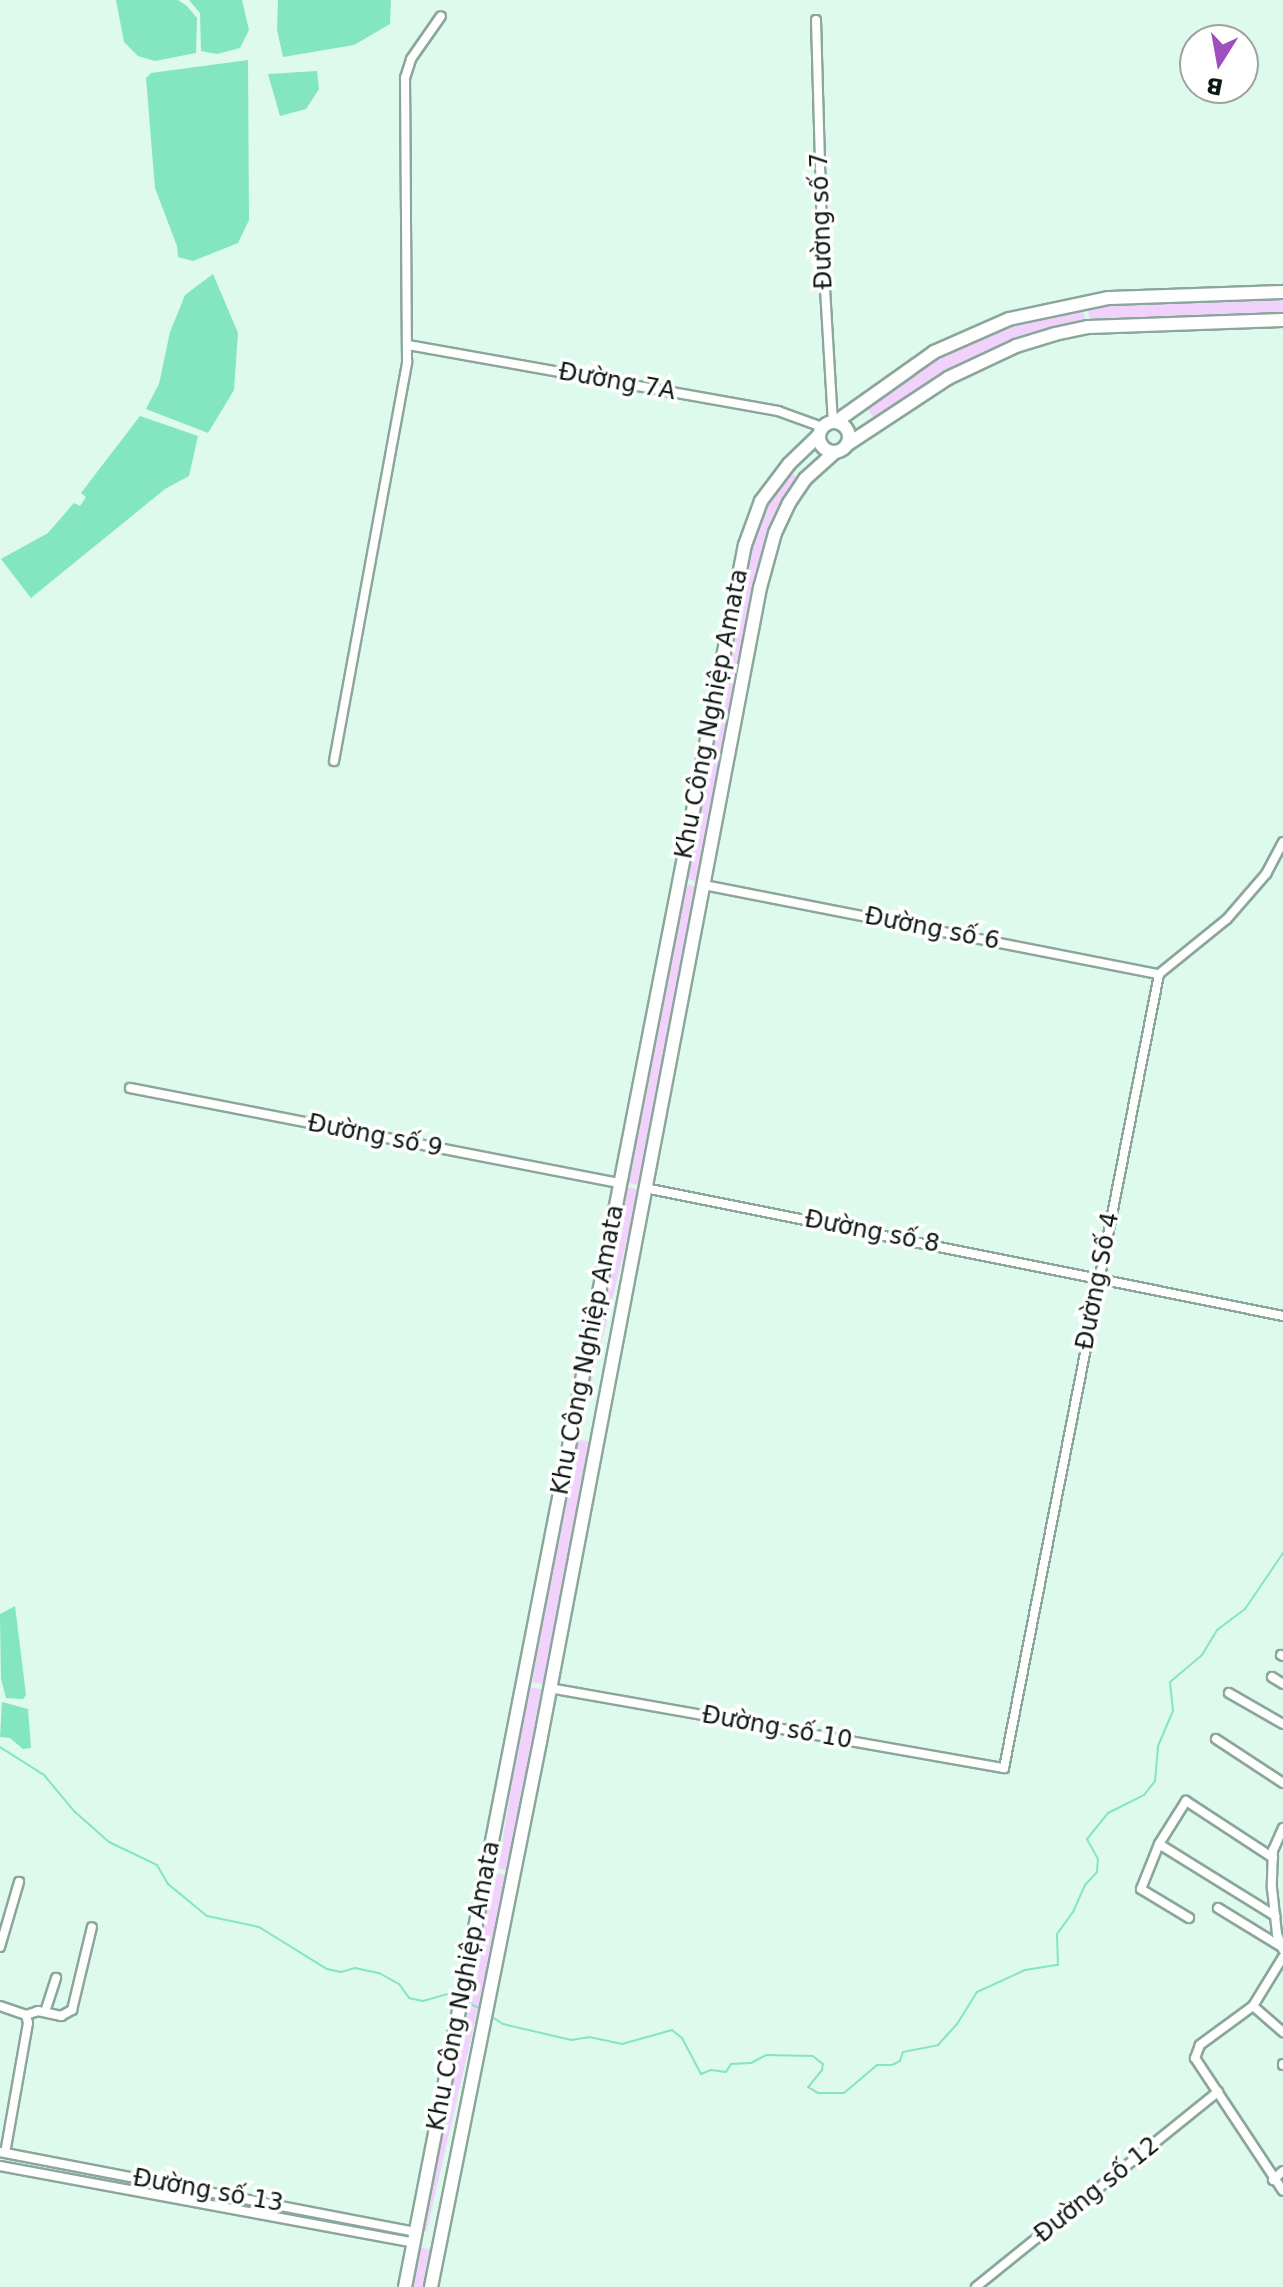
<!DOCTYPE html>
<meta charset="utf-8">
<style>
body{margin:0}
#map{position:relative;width:1283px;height:2287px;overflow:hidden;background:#ddfaed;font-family:"DejaVu Sans",sans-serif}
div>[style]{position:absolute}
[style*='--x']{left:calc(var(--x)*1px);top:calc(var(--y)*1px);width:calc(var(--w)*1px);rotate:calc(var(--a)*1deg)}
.green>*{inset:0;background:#f0d2fd;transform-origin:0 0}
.water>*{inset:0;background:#83e5c1}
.stream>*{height:2px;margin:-1px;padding:0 1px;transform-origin:1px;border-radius:1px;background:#83e5c1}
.roads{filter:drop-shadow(2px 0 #8ba69a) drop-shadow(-2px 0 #8ba69a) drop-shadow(0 2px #8ba69a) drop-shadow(0 -2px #8ba69a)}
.street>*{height:8px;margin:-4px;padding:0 4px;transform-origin:4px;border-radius:4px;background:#fff}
.secondary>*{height:12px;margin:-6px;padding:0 6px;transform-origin:6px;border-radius:6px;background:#fff}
.secondary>.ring{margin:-6px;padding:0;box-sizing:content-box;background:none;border:12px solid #fff;border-radius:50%}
span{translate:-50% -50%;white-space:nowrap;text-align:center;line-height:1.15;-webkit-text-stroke:7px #fff;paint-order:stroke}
.street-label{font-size:24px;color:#0d1713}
.north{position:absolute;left:1179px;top:24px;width:80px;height:80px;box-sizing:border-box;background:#fff;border:2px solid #9ea2a1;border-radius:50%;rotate:191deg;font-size:22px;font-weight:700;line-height:32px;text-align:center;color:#0d1713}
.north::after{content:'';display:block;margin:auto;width:28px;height:36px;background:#9e4ebd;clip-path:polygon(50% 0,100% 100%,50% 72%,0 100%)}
</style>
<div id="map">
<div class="green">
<div style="clip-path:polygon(1283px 296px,1283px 316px,1090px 322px,1087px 305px)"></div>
<div style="clip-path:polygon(1083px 305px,1085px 323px,1013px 342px,977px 358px,876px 421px,865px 405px,937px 356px,1011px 323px)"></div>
<div style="clip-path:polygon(794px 475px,799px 478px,785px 502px,701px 882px,685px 879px,749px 546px,765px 503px,785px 476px)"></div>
<div style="left:684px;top:884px;width:16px;height:304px;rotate:11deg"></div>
<div style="left:624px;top:1186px;width:16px;height:253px;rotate:14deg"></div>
<div style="left:575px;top:1439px;width:17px;height:247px;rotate:10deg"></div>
<div style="left:527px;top:1687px;width:18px;height:184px;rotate:9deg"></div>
<div style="left:492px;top:1872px;width:17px;height:365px;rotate:13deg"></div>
<div style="left:417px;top:2247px;width:17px;height:41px;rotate:10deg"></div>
</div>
<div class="water">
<div style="clip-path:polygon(116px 0,178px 0,187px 6px,197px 18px,196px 53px,155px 61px,138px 56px,124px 42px)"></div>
<div style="clip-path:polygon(189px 0,242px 0,249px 30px,240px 48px,217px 54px,201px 51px,200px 13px)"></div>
<div style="clip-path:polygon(278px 0,391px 0,390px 24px,354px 45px,283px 57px,277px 30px)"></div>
<div style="clip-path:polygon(248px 60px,249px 220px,238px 243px,193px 261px,178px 257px,177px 246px,155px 188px,146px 78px,151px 73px)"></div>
<div style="clip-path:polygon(317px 71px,319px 89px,306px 109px,280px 116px,268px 74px)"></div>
<div style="clip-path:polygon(213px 274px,238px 333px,234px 390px,208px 433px,146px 409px,159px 384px,170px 332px,185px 295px)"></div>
<div style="clip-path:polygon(140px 416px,198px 436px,189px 476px,165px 489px,31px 598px,1px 559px,48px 533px,74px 503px,80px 506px,86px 497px,81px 493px)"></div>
<div style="clip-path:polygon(15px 1606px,26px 1695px,23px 1699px,6px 1698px,1px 1679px,0 1614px)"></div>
<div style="clip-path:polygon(2px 1702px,28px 1709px,31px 1748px,23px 1749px,10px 1738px,0 1737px)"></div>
</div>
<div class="stream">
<div style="--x:0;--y:1747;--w:52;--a:32.5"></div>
<div style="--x:44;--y:1775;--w:47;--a:50.2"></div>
<div style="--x:74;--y:1811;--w:47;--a:41.5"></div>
<div style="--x:109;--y:1842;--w:53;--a:25.6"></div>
<div style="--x:157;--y:1865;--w:22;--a:60"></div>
<div style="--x:168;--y:1884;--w:50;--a:39.4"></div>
<div style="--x:207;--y:1916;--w:53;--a:11.9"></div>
<div style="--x:259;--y:1927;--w:80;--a:31.7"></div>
<div style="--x:327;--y:1969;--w:14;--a:12"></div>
<div style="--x:341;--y:1972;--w:15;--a:-16"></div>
<div style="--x:355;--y:1968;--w:25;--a:12"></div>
<div style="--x:379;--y:1973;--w:23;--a:29"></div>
<div style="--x:399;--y:1984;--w:17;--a:54"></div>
<div style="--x:409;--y:1998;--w:14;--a:12"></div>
<div style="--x:423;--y:2001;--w:25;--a:-16"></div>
<div style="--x:447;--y:1994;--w:9;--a:27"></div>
<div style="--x:465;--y:2001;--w:18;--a:27"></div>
<div style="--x:489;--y:2015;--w:17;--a:33"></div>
<div style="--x:503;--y:2024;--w:70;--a:13.2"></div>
<div style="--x:571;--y:2040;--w:18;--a:-9"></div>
<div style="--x:589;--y:2037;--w:34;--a:12"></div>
<div style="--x:622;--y:2044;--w:52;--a:-15.6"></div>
<div style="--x:672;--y:2030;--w:13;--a:39"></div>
<div style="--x:682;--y:2038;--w:41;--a:62.2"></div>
<div style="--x:701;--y:2074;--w:11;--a:-22"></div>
<div style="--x:711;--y:2070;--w:15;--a:8"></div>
<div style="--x:726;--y:2072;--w:9;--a:-58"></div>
<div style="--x:731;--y:2064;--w:20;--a:-3"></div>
<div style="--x:751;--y:2063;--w:17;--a:-28"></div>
<div style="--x:766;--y:2055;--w:47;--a:1.2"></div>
<div style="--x:813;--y:2056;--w:13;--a:39"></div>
<div style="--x:823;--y:2064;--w:6;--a:99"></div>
<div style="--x:822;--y:2070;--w:22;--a:129"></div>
<div style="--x:808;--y:2087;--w:12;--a:31"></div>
<div style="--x:818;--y:2093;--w:26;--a:0"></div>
<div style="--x:844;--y:2093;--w:43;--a:-40.3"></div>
<div style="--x:877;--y:2065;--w:15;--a:0"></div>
<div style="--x:892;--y:2065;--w:9;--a:-27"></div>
<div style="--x:900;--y:2061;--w:9;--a:-72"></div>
<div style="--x:903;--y:2052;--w:36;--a:-11"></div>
<div style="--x:938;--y:2045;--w:28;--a:-48"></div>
<div style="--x:957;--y:2024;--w:38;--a:-58"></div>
<div style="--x:977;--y:1992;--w:53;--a:-24.6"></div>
<div style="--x:1025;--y:1970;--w:33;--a:-9"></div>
<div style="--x:1058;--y:1965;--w:31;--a:-92"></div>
<div style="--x:1057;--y:1934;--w:27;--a:-54"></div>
<div style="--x:1073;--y:1912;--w:30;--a:-66"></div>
<div style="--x:1085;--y:1885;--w:18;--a:-47"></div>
<div style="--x:1097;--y:1872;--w:13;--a:-86"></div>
<div style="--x:1098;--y:1859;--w:23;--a:-119"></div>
<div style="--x:1087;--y:1839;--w:33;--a:-51"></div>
<div style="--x:1108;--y:1813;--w:40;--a:-26.6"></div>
<div style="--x:1144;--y:1795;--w:18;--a:-52"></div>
<div style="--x:1155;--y:1781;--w:35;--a:-85"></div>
<div style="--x:1158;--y:1746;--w:38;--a:-67"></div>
<div style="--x:1173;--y:1711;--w:29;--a:-96"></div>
<div style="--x:1170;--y:1682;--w:42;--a:-40.2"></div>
<div style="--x:1202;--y:1655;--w:29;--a:-59"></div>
<div style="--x:1217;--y:1630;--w:35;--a:-37"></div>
<div style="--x:1245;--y:1609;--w:68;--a:-55.8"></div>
</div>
<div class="roads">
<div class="street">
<div style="--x:816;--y:20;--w:218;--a:88.4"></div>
<div style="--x:822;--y:238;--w:183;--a:86.6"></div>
<div style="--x:408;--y:345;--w:376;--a:10.1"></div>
<div style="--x:778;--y:411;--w:47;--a:20"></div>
<div style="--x:334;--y:761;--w:406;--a:-79.6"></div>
<div style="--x:407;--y:362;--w:284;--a:-90.4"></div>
<div style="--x:405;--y:78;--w:20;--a:-72"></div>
<div style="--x:411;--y:59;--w:52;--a:-55.1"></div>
<div style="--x:704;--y:885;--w:464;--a:11.1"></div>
<div style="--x:130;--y:1088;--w:499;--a:11"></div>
<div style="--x:645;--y:1188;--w:651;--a:11.34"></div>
<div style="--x:1281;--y:1655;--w:2;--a:27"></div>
<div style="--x:1272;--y:1677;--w:13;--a:32"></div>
<div style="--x:549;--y:1688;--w:462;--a:10"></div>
<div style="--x:1004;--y:1768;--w:809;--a:-78.95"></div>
<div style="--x:1159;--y:974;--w:87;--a:-39"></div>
<div style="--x:1227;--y:919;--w:60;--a:-49.1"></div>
<div style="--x:1266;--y:874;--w:36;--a:-62"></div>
<div style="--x:1229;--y:1693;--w:62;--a:29.9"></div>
<div style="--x:1216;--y:1739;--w:80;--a:33.3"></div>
<div style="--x:1283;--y:1828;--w:24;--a:114"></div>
<div style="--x:1273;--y:1850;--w:38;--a:92"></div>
<div style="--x:1272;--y:1888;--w:46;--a:83.8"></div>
<div style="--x:1277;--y:1934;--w:17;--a:69"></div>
<div style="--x:1159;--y:1844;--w:137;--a:31.8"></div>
<div style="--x:1218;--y:1908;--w:73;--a:31.5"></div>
<div style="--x:1189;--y:1918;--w:56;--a:-148.9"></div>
<div style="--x:1141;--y:1889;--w:48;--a:-68.2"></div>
<div style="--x:1159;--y:1844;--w:51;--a:-57.9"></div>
<div style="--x:1186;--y:1801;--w:104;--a:33.2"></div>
<div style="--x:0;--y:1947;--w:68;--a:-73.7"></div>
<div style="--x:1283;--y:1957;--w:57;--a:121.5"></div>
<div style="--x:1253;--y:2006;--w:66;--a:143.7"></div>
<div style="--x:1200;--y:2045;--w:14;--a:111"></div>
<div style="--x:1195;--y:2058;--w:159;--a:56.5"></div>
<div style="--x:0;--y:2006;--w:28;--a:19"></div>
<div style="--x:26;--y:2015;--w:8;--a:76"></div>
<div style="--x:28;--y:2023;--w:132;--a:100"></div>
<div style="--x:1253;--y:2006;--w:40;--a:41"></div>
<div style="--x:45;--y:2012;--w:36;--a:-72"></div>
<div style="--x:26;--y:2015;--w:13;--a:-18"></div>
<div style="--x:38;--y:2011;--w:24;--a:12"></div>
<div style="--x:61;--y:2016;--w:13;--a:-29"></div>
<div style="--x:72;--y:2010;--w:85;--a:-76.5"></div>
<div style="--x:1283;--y:2064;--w:1;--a:90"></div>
<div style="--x:0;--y:2152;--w:424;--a:10.9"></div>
<div style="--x:0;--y:2166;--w:421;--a:10.5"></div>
<div style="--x:1273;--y:2180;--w:13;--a:-42"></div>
<div style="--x:976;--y:2287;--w:311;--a:-38.9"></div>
</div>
<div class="secondary">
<div style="--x:837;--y:421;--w:119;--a:-35.4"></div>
<div style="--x:934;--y:352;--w:82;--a:-23.7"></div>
<div style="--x:1009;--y:319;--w:102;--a:-11.9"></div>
<div style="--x:1109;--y:298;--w:174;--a:-2"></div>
<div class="ring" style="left:819px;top:422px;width:18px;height:18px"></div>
<div style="--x:848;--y:444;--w:120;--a:-33.4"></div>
<div style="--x:948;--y:378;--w:75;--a:-25.2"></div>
<div style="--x:1016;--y:346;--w:41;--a:-17.1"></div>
<div style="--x:1055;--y:334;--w:34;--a:-12"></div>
<div style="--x:1088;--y:327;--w:195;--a:-2.1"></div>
<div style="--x:405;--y:2287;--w:1775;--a:-78.96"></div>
<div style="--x:745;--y:545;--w:47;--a:-70"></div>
<div style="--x:761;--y:501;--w:46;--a:-52.9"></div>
<div style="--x:789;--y:464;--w:42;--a:-44"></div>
<div style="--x:431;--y:2287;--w:556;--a:-78.69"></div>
<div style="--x:540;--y:1742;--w:1175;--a:-79.21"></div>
<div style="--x:760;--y:588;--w:57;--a:-74.7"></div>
<div style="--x:775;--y:533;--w:33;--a:-65"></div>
<div style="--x:789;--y:503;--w:29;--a:-56"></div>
<div style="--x:805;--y:479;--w:40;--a:-42"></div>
</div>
</div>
<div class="street-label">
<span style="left:822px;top:221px;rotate:-92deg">Đường số 7</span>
<span style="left:617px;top:382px;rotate:10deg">Đường 7A</span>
<span style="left:712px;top:714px;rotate:-79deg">Khu Công Nghiệp Amata</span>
<span style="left:932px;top:929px;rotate:11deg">Đường số 6</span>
<span style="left:375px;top:1136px;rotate:11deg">Đường số 9</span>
<span style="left:872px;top:1232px;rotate:11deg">Đường số 8</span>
<span style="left:1098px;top:1281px;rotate:-79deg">Đường Số 4</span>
<span style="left:588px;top:1350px;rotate:-79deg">Khu Công Nghiệp Amata</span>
<span style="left:777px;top:1728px;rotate:10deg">Đường số 10</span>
<span style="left:464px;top:1986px;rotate:-79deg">Khu Công Nghiệp Amata</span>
<span style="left:1097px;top:2190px;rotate:-39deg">Đường số 12</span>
<span style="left:208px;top:2191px;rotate:10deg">Đường số 13</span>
</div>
<div class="north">B</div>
</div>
